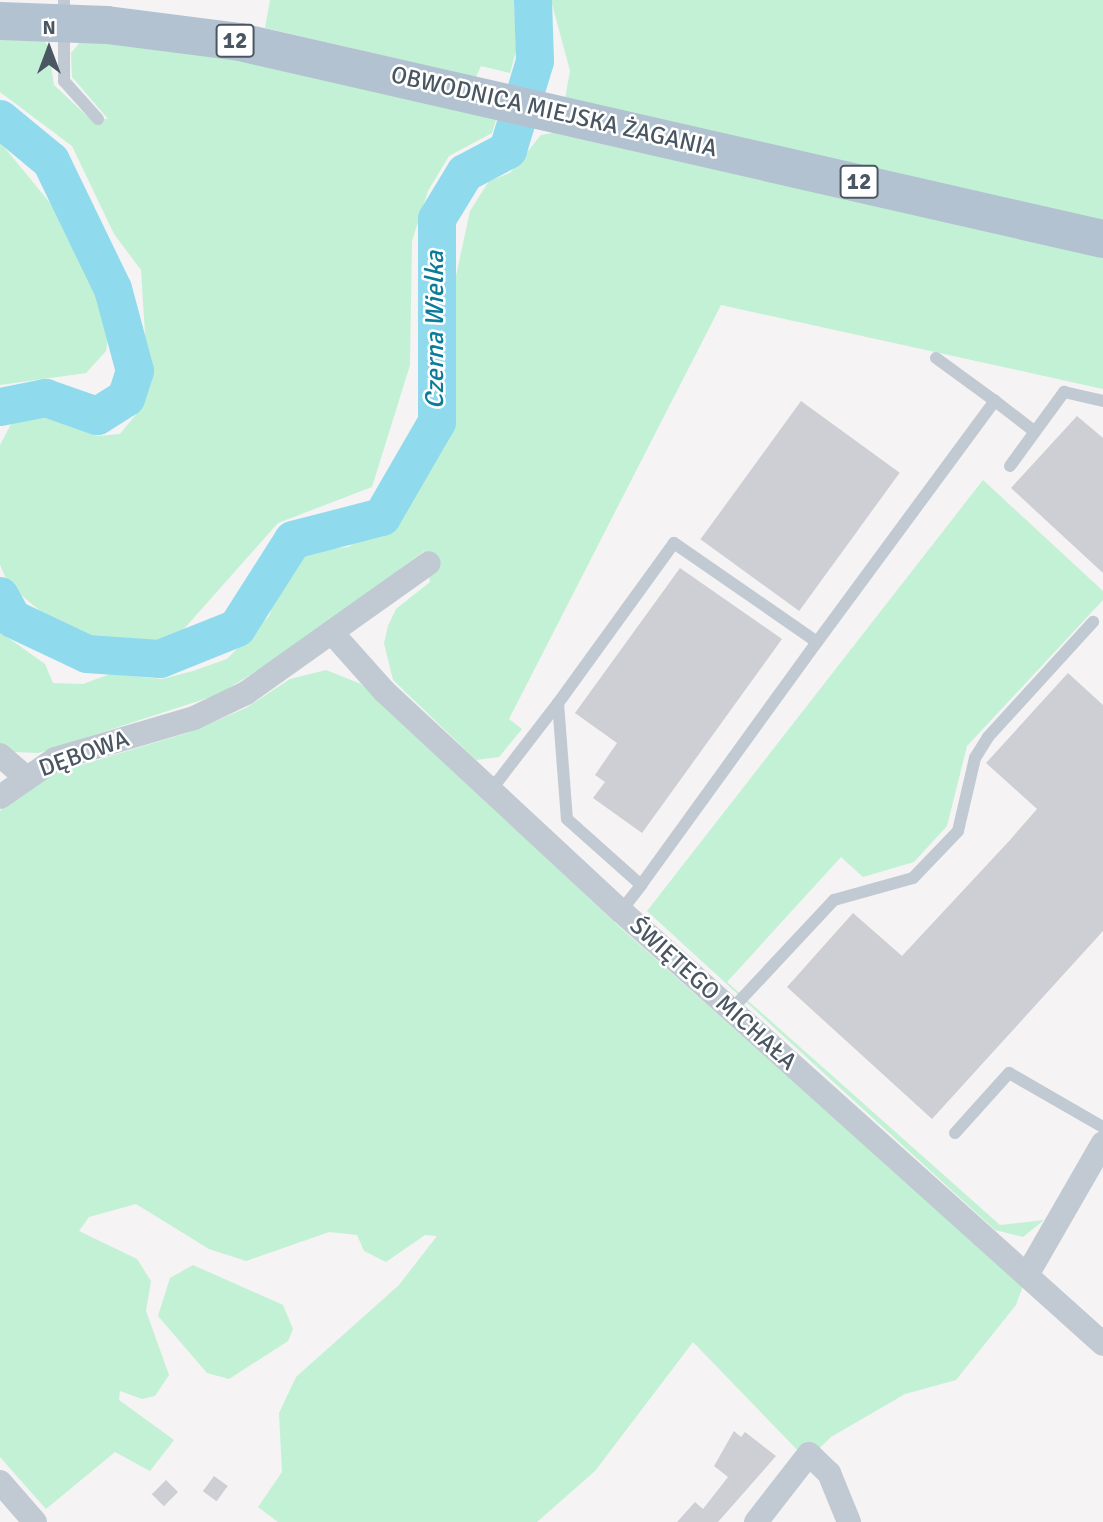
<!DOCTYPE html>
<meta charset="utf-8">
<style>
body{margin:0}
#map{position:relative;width:1103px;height:1522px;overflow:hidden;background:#f5f3f3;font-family:Signika,sans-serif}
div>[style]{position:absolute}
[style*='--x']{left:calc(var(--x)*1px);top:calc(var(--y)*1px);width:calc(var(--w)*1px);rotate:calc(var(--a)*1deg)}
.green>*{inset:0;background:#c3f1d5}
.river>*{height:38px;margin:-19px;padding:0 19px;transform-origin:19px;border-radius:19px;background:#90daee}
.building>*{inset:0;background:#cdcfd5;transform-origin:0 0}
.service>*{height:12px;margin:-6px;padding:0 6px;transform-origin:6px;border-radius:6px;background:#c1cad2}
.minor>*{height:24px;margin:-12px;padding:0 12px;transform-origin:12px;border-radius:12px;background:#c1cad2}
.primary>*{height:38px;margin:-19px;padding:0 19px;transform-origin:19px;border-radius:19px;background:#b3c2d1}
span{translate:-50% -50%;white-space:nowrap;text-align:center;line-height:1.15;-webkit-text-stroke:5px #fff;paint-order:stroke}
.shield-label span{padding:2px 5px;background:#fff;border:2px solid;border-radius:5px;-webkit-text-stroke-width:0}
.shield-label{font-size:23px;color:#4a5661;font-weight:700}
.street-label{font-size:24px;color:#4a5661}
.water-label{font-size:26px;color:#0c7c9b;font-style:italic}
.north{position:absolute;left:14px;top:14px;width:70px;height:70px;-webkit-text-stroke:5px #fff;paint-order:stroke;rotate:0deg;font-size:19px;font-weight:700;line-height:28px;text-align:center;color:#4a5661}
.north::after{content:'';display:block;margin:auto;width:24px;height:32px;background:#4a5661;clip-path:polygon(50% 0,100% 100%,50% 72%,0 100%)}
</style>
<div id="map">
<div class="green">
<div style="clip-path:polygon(270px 0,514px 0,516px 51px,510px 73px,481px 66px,476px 77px,265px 28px)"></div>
<div style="clip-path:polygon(551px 0,1103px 0,1103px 226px,565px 99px,570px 71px)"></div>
<div style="clip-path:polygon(0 33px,38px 36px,48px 45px,54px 85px,89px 118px,108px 119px,72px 77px,71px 53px,81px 41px,182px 44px,498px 114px,492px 133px,449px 156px,428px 191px,412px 241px,410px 365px,372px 487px,278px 523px,175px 639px,113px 642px,63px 630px,9px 585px,0 565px,0 445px,11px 424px,37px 414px,97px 436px,120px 434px,142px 407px,147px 365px,141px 270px,114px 234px,72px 146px,0 92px)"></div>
<div style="clip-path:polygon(553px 133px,1103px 257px,1103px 389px,721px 305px,509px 719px,522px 729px,499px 757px,476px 760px,393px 680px,384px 643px,388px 626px,396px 609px,430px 582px,424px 551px,288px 652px,217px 695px,38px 753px,14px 752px,0 743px,0 632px,45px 664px,53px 683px,83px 684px,110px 674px,162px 679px,193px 671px,227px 659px,269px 616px,290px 564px,312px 551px,348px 547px,391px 525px,441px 447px,451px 394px,450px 304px,470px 211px,489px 181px,510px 173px,541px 135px)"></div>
<div style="clip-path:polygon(0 142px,64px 220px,99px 290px,109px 333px,106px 351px,86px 373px,0 385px)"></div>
<div style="clip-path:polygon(983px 480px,1103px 591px,1103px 600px,967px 746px,947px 826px,914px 862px,863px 877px,841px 857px,727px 982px,1000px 1225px,1044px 1220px,1023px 1237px,995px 1230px,647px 911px)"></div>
<div style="clip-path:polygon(326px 670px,361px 684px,623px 930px,1023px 1286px,1016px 1305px,956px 1380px,905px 1394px,831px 1437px,807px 1460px,693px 1342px,595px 1471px,537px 1522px,278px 1522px,258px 1507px,282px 1472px,279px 1413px,296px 1377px,399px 1285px,437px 1236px,425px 1235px,386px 1262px,364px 1251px,357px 1235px,329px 1232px,246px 1261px,209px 1249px,136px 1204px,89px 1217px,79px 1231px,137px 1259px,151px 1281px,146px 1311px,169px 1375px,155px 1396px,142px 1399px,120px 1391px,119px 1400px,174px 1440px,150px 1471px,115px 1452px,46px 1509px,22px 1482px,0 1457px,0 811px,20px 790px,51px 774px,187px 733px,246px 708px,290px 679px)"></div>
<div style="clip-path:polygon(193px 1265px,283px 1305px,293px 1329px,288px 1341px,229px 1379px,207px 1373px,158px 1316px,170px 1278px)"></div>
</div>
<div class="river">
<div style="--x:0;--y:119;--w:66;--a:39.5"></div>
<div style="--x:51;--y:161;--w:142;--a:64.2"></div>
<div style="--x:113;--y:289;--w:85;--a:75"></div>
<div style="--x:135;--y:371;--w:28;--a:108"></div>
<div style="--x:126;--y:398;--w:34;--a:148"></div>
<div style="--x:97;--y:416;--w:54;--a:-160.6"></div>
<div style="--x:46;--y:398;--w:47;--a:168.9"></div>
<div style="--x:0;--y:596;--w:26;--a:61"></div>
<div style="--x:13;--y:619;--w:82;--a:25.3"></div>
<div style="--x:87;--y:654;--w:73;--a:3.9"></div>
<div style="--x:160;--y:659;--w:83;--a:-21.9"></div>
<div style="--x:237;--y:628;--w:104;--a:-57.5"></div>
<div style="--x:293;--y:540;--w:92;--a:-14.5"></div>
<div style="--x:382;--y:517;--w:110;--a:-59.9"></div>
<div style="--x:437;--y:422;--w:203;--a:-90"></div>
<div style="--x:437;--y:219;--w:54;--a:-58.7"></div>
<div style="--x:465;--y:173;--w:49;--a:-28.1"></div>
<div style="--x:508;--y:150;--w:93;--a:-73.1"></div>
<div style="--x:535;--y:61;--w:61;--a:-91.9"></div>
</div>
<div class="building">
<div style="left:801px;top:401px;width:122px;height:171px;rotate:36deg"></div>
<div style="clip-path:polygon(1077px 416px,1103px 438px,1103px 573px,1011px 488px)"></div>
<div style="clip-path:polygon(680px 568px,782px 639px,642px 833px,593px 798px,605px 782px,595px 775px,617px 743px,575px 713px)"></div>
<div style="clip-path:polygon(1068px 673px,1103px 705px,1103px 931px,932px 1119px,787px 987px,853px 913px,902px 956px,1010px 840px,1037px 809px,986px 763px)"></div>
<div style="clip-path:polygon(734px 1431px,741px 1437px,745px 1432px,776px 1456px,718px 1522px,677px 1522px,695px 1502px,703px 1509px,728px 1477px,714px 1466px)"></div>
<div style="left:214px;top:1476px;width:17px;height:19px;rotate:36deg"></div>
<div style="left:166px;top:1480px;width:17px;height:20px;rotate:45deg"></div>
</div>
<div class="service">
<div style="--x:64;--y:0;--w:81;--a:90"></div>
<div style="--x:64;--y:81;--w:51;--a:48.2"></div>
<div style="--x:936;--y:358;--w:73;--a:36.1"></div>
<div style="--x:1010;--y:466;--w:92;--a:-53.9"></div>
<div style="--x:1064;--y:392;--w:40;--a:13"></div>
<div style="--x:817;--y:642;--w:300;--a:-53.6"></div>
<div style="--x:995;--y:401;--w:49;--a:37.6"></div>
<div style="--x:491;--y:790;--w:110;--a:-52.4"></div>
<div style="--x:621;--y:911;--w:33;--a:-52"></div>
<div style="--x:641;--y:885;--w:300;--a:-54.1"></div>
<div style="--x:817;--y:642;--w:174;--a:-145.3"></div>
<div style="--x:674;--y:543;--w:198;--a:125.9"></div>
<div style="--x:558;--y:703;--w:116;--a:85.6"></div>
<div style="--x:567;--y:819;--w:99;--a:41.7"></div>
<div style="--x:731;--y:1010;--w:151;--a:-46.9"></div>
<div style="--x:834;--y:900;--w:82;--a:-15.6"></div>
<div style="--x:913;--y:878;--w:65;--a:-46.2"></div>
<div style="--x:958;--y:831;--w:75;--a:-76.9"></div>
<div style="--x:975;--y:758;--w:25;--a:-58"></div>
<div style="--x:988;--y:737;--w:156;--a:-47.6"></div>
<div style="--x:955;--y:1133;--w:81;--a:-48"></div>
<div style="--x:1009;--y:1073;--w:108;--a:29.9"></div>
</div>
<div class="minor">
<div style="--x:334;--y:635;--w:76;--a:48.2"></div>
<div style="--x:385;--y:692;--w:322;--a:42.9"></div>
<div style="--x:621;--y:911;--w:648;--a:41.93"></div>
<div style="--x:0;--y:755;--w:32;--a:41"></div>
<div style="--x:0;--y:797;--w:67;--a:-34.6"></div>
<div style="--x:55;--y:759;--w:145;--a:-16.4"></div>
<div style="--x:194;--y:718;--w:58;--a:-25.7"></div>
<div style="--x:246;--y:693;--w:224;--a:-35.4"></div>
<div style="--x:1027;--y:1275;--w:152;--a:-60.1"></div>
<div style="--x:0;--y:1482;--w:53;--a:48.8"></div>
<div style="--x:756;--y:1522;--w:86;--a:-52.1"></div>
<div style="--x:809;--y:1454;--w:28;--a:44"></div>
<div style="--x:829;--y:1473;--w:53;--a:67.8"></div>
</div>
<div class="primary">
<div style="--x:0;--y:21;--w:107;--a:2.1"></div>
<div style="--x:107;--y:25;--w:134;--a:7.3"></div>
<div style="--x:240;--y:42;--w:885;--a:12.86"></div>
</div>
<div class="shield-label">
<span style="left:235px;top:41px">12</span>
<span style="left:859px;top:182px">12</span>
</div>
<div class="street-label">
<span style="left:554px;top:112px;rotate:13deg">OBWODNICA MIEJSKA ŻAGANIA</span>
<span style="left:84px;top:754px;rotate:-20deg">DĘBOWA</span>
<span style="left:713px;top:994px;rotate:42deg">ŚWIĘTEGO MICHAŁA</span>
</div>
<div class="water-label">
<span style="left:436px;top:330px;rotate:-90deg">Czerna Wielka</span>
</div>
<div class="north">N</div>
</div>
